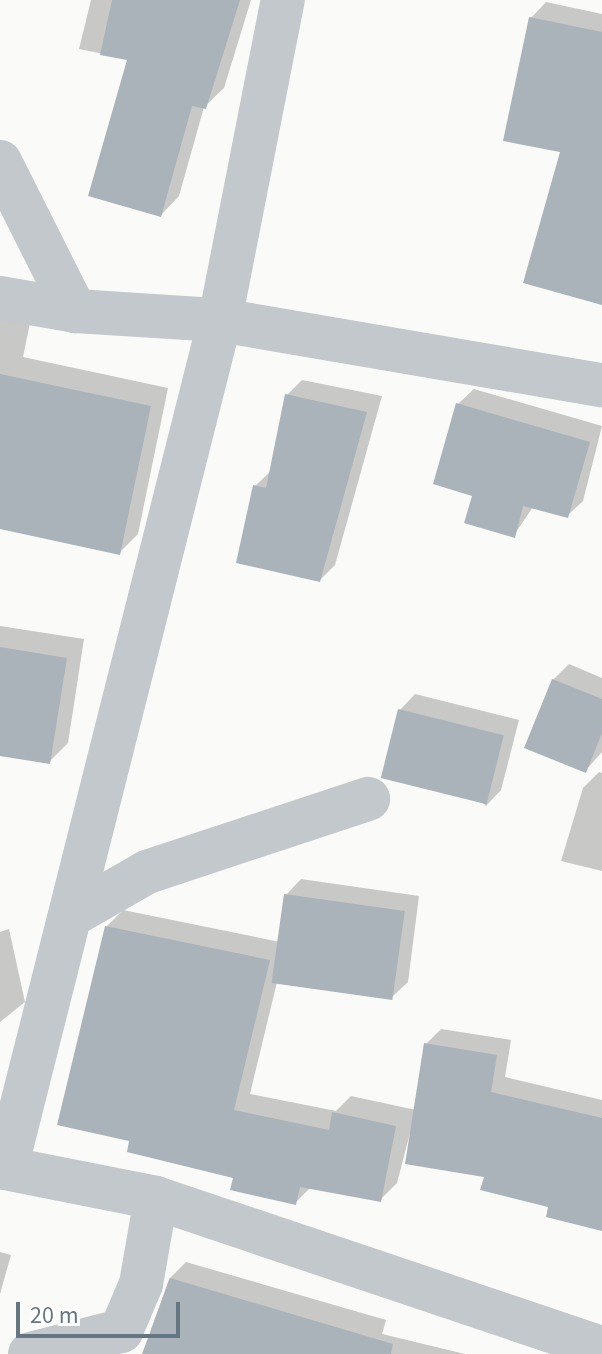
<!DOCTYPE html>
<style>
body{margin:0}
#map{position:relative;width:602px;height:1354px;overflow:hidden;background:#fafaf8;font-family:"Source Sans 3",sans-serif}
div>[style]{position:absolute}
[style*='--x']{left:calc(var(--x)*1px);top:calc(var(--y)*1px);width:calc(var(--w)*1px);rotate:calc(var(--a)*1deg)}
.shadow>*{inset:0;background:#0003}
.building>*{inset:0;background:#aab3b9;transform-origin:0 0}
.street>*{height:44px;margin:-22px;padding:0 22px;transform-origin:22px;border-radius:22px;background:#c3c8cc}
span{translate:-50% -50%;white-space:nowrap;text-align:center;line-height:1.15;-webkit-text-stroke:8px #fff;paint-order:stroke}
.scale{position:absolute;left:16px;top:1302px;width:164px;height:36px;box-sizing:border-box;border:4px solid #657683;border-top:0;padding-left:10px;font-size:24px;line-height:28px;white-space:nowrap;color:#657683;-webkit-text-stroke:6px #fff;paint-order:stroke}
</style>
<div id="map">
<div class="shadow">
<div style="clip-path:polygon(91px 0,251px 0,224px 88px,204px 107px,179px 196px,161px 215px,129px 59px,79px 49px)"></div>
<div style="clip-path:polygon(546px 2px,602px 14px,602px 302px,531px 18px)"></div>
<div style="clip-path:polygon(0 311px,31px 318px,23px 357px,168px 388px,138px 534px,119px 553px,0 527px)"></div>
<div style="clip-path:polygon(302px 380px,382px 396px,335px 565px,320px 580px,255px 486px,271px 471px,287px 395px)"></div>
<div style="clip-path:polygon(474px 389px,602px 426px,583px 501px,567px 516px,533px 507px,514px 535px,474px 494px,458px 404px)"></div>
<div style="clip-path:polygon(0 626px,84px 639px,68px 743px,50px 761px,0 754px)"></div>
<div style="clip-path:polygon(569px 664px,602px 678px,602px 752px,585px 771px,553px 680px)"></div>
<div style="clip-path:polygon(415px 694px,519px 720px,501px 790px,486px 806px,400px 710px)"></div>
<div style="clip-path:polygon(599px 772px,602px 773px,602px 871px,561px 861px,583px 788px)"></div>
<div style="clip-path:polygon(301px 879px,419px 896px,408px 982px,392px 997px,277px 982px,250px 1094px,336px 1111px,351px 1096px,416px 1110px,397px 1183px,380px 1200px,311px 1187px,296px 1202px,132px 1139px,106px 927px,123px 910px,280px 942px,286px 895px)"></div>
<div style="clip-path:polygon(9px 929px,25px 1002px,0 1022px,0 932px)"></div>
<div style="clip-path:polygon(441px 1029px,511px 1040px,505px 1077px,602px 1100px,602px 1229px,486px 1175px,426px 1044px)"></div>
<div style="clip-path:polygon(0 1252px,11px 1255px,0 1294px)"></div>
<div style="clip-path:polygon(186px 1262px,386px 1320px,382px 1334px,465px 1354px,230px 1354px,151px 1330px,169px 1279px)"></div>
</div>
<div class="building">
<div style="clip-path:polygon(112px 0,240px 0,206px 109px,192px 106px,161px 217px,88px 196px,127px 60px,100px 55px)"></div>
<div style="clip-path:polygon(529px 17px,602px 32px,602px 305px,523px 283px,560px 152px,503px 141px)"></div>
<div style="clip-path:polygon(0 374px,151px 406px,120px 555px,0 529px)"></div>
<div style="clip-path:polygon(285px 394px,367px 412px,320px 582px,236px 563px,253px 485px,266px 488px)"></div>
<div style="clip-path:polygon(456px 403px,590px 442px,568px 518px,523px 506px,515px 538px,464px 523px,472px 496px,433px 484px)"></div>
<div style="clip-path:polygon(0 647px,67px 658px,50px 764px,0 756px)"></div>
<div style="clip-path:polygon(552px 679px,602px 699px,602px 733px,586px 773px,524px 748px)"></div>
<div style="left:398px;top:709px;width:109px;height:71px;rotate:14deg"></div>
<div style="left:284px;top:894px;width:122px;height:90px;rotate:8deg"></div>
<div style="clip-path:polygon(105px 926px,270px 960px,234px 1110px,329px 1130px,332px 1112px,396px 1126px,381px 1202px,300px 1187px,296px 1205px,230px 1190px,233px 1178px,127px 1152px,129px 1141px,57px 1125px)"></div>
<div style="clip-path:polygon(424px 1043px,497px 1055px,491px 1092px,602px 1118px,602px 1231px,546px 1217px,548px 1207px,480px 1190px,484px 1177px,405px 1164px)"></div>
<div style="clip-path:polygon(170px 1278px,393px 1344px,391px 1354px,142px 1354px)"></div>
</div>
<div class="street">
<div style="--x:0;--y:162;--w:167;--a:63.3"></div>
<div style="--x:0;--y:298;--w:76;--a:9.8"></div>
<div style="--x:75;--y:311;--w:145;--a:3.6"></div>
<div style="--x:220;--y:320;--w:387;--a:9.7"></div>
<div style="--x:72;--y:915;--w:86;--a:-29.8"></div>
<div style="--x:147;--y:872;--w:233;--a:-18.3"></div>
<div style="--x:0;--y:1167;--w:159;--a:11.2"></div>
<div style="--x:156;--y:1198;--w:471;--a:18.6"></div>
<div style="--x:6;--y:1168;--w:875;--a:-75.84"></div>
<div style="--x:220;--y:320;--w:326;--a:-78.9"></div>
<div style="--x:30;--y:1354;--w:94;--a:-14.2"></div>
<div style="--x:121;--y:1331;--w:51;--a:-66.9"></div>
<div style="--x:141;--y:1284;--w:87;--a:-80.1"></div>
</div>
<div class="scale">20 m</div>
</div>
